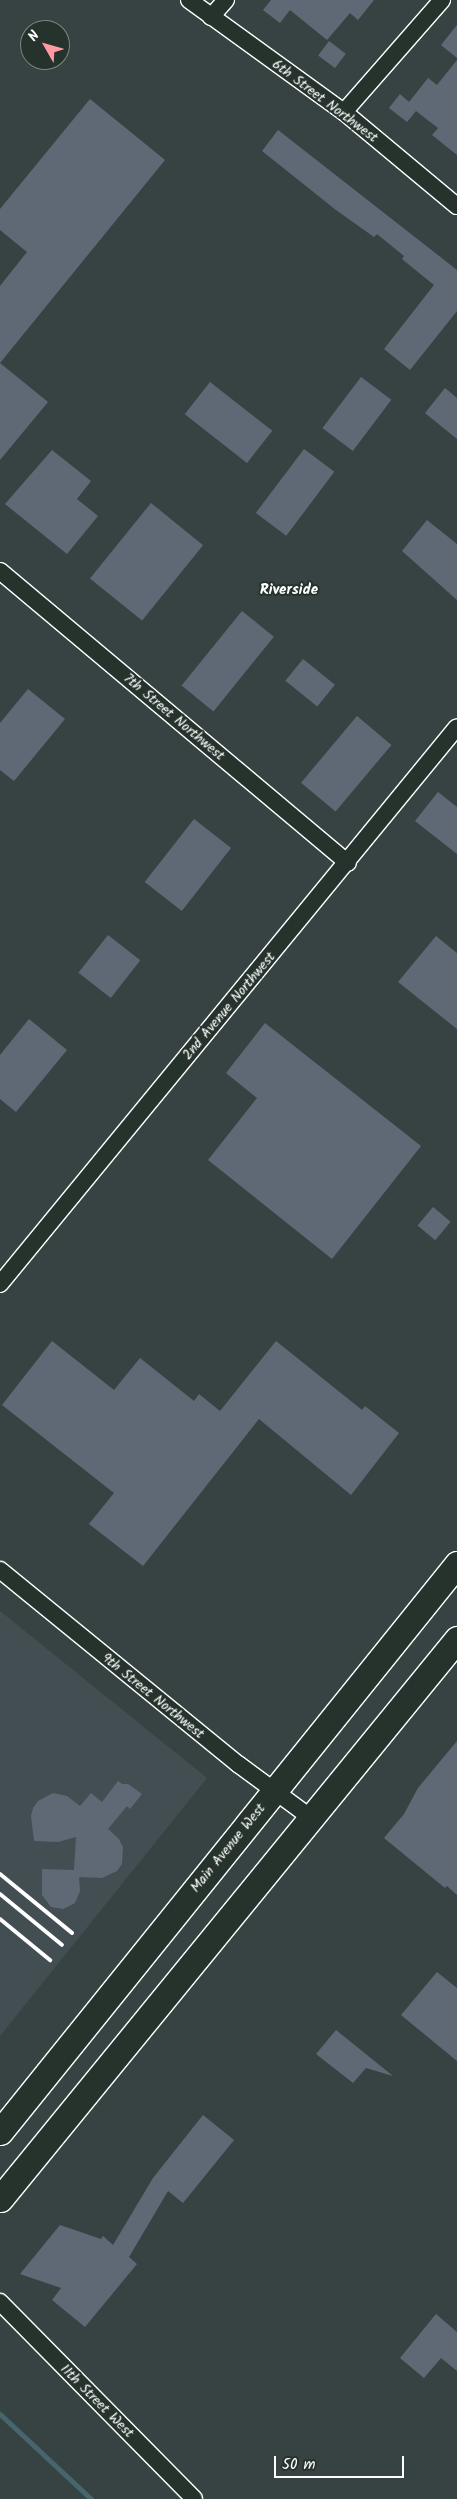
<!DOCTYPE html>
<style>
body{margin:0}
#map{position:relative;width:457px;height:2499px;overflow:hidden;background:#374343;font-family:Kalam,sans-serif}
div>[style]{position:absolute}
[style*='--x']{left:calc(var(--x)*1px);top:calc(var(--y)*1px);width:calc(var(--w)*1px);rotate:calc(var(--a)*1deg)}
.built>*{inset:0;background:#434e52}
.stream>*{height:5px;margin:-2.5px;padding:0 2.5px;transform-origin:2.5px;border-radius:2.5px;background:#46656d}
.building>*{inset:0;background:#5f6976;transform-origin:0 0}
.roads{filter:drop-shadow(1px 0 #fff) drop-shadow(-1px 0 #fff) drop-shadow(0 1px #fff) drop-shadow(0 -1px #fff)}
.minor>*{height:16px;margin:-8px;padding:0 8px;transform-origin:8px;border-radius:8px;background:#26332d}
.primary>*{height:25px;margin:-12.5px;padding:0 12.5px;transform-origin:12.5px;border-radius:12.5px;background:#26332d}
.rail>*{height:4px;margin:-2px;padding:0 2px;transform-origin:2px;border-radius:2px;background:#fff}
span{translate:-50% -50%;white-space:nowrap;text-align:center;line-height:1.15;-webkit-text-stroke:4px #26332d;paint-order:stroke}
.street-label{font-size:14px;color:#fff}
.neighbourhood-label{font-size:15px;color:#fff;font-weight:700}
.north{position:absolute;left:20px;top:20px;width:50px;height:50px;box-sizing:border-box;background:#26332d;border:1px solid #7d8581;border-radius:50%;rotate:308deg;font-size:14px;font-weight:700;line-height:20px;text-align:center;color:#fff}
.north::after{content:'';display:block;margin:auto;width:18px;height:22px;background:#ff9aa2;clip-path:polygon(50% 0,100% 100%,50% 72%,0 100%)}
.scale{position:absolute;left:274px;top:2456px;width:130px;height:22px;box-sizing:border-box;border:2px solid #fff;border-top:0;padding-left:6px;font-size:15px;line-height:18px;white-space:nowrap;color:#fff;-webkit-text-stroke:4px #26332d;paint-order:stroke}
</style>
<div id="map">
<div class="built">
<div style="clip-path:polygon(0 1611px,207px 1778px,0 2036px)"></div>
</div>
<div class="stream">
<div style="--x:0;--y:2414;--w:125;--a:43"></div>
</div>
<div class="building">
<div style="clip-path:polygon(271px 0,374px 0,358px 20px,350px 13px,327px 40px,290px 10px,280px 23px,263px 10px)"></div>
<div style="clip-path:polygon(457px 25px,457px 58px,441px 45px)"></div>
<div style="left:329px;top:41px;width:21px;height:18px;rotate:37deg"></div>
<div style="clip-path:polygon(457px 60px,457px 155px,432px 135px,438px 128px,416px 111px,407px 122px,389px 108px,400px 94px,409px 102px,428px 78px,437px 85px)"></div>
<div style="clip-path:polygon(90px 99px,165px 160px,0 363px,48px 402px,0 460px,0 286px,27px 252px,0 230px,0 209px)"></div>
<div style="clip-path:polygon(278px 130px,457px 270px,457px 311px,410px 370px,384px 349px,434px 285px,402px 259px,404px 256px,377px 234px,374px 237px,336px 210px,262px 151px)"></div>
<div style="left:361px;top:377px;width:38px;height:64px;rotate:37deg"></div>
<div style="left:210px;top:382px;width:79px;height:41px;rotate:38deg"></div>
<div style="clip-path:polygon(445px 388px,457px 398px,457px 439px,425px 413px)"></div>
<div style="left:304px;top:449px;width:38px;height:80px;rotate:37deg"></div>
<div style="clip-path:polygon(52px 450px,91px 481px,77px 499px,98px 516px,67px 554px,5px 504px)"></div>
<div style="left:151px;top:503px;width:67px;height:97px;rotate:39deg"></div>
<div style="clip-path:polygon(427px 520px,457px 544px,457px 600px,402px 551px)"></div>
<div style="left:242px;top:611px;width:41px;height:96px;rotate:39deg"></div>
<div style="left:303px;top:659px;width:41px;height:28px;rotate:39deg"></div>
<div style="clip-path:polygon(28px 689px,65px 719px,14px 781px,0 770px,0 723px)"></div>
<div style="left:357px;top:716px;width:45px;height:87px;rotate:40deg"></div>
<div style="clip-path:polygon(438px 792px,457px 807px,457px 854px,415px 821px)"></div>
<div style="left:194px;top:819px;width:47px;height:80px;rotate:38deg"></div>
<div style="left:108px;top:935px;width:41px;height:48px;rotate:38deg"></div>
<div style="clip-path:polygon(436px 936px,457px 953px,457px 1029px,398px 982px)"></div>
<div style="clip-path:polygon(29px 1019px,67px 1050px,16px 1112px,0 1099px,0 1055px)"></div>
<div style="clip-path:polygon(265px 1023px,421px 1146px,332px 1259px,208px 1160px,257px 1098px,226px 1073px)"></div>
<div style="left:433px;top:1207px;width:23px;height:24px;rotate:40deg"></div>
<div style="clip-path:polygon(52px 1341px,114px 1390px,140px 1358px,194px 1401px,199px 1394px,220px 1411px,276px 1341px,362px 1410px,365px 1406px,399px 1433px,351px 1495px,259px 1419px,143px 1566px,89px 1524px,114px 1493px,2px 1405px)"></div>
<div style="clip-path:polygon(457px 1741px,457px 1895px,447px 1886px,445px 1888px,384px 1838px,404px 1814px,418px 1788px)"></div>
<div style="clip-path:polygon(118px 1781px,122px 1784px,128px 1784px,142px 1794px,130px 1809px,127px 1806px,108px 1829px,119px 1839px,123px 1847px,122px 1864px,117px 1871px,102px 1878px,79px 1877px,80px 1891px,75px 1903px,63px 1909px,51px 1907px,42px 1895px,42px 1869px,74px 1870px,76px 1837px,58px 1842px,34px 1841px,31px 1816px,33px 1808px,38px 1801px,53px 1793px,67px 1796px,80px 1806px,91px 1793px,102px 1802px)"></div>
<div style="clip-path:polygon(437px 1972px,457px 1988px,457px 2061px,401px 2015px)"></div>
<div style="clip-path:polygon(336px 2030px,393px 2076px,366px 2068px,353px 2083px,316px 2054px)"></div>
<div style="clip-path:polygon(203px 2115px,234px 2140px,183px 2203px,168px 2191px,129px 2257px,137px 2264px,85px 2327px,52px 2300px,61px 2288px,20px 2274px,60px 2225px,101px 2239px,103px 2236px,113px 2245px,153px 2178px)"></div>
<div style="clip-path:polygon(436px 2314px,457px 2332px,457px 2371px,441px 2358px,424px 2378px,400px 2358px)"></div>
</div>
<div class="roads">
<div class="minor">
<div style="--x:189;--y:0;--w:191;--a:35.9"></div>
<div style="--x:344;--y:112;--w:147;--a:39.8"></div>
<div style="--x:211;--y:17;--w:23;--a:-49"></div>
<div style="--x:344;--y:112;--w:149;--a:-48.8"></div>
<div style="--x:0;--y:571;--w:454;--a:40"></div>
<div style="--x:0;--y:1284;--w:720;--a:-50.63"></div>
<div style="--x:0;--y:1570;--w:307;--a:39.2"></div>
<div style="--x:238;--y:1764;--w:89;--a:36.4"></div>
<div style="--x:0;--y:2302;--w:276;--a:45.4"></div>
</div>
<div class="primary">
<div style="--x:0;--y:2132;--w:729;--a:-51.18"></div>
<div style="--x:0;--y:2199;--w:723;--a:-50.78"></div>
</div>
</div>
<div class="rail">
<div style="--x:0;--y:1874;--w:93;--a:39.3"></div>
<div style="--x:0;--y:1894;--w:80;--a:39.4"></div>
<div style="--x:0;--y:1919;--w:65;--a:39.4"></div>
</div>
<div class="street-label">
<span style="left:325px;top:101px;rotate:37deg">6th Street Northwest</span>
<span style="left:174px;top:717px;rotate:40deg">7th Street Northwest</span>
<span style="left:229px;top:1006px;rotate:-50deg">2nd Avenue Northwest</span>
<span style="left:153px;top:1696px;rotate:39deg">9th Street Northwest</span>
<span style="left:228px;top:1848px;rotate:-51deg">Main Avenue West</span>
<span style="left:97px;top:2401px;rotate:45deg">11th Street West</span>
</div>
<div class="neighbourhood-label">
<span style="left:289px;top:591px">Riverside</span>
</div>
<div class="north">N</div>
<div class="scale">50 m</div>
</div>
